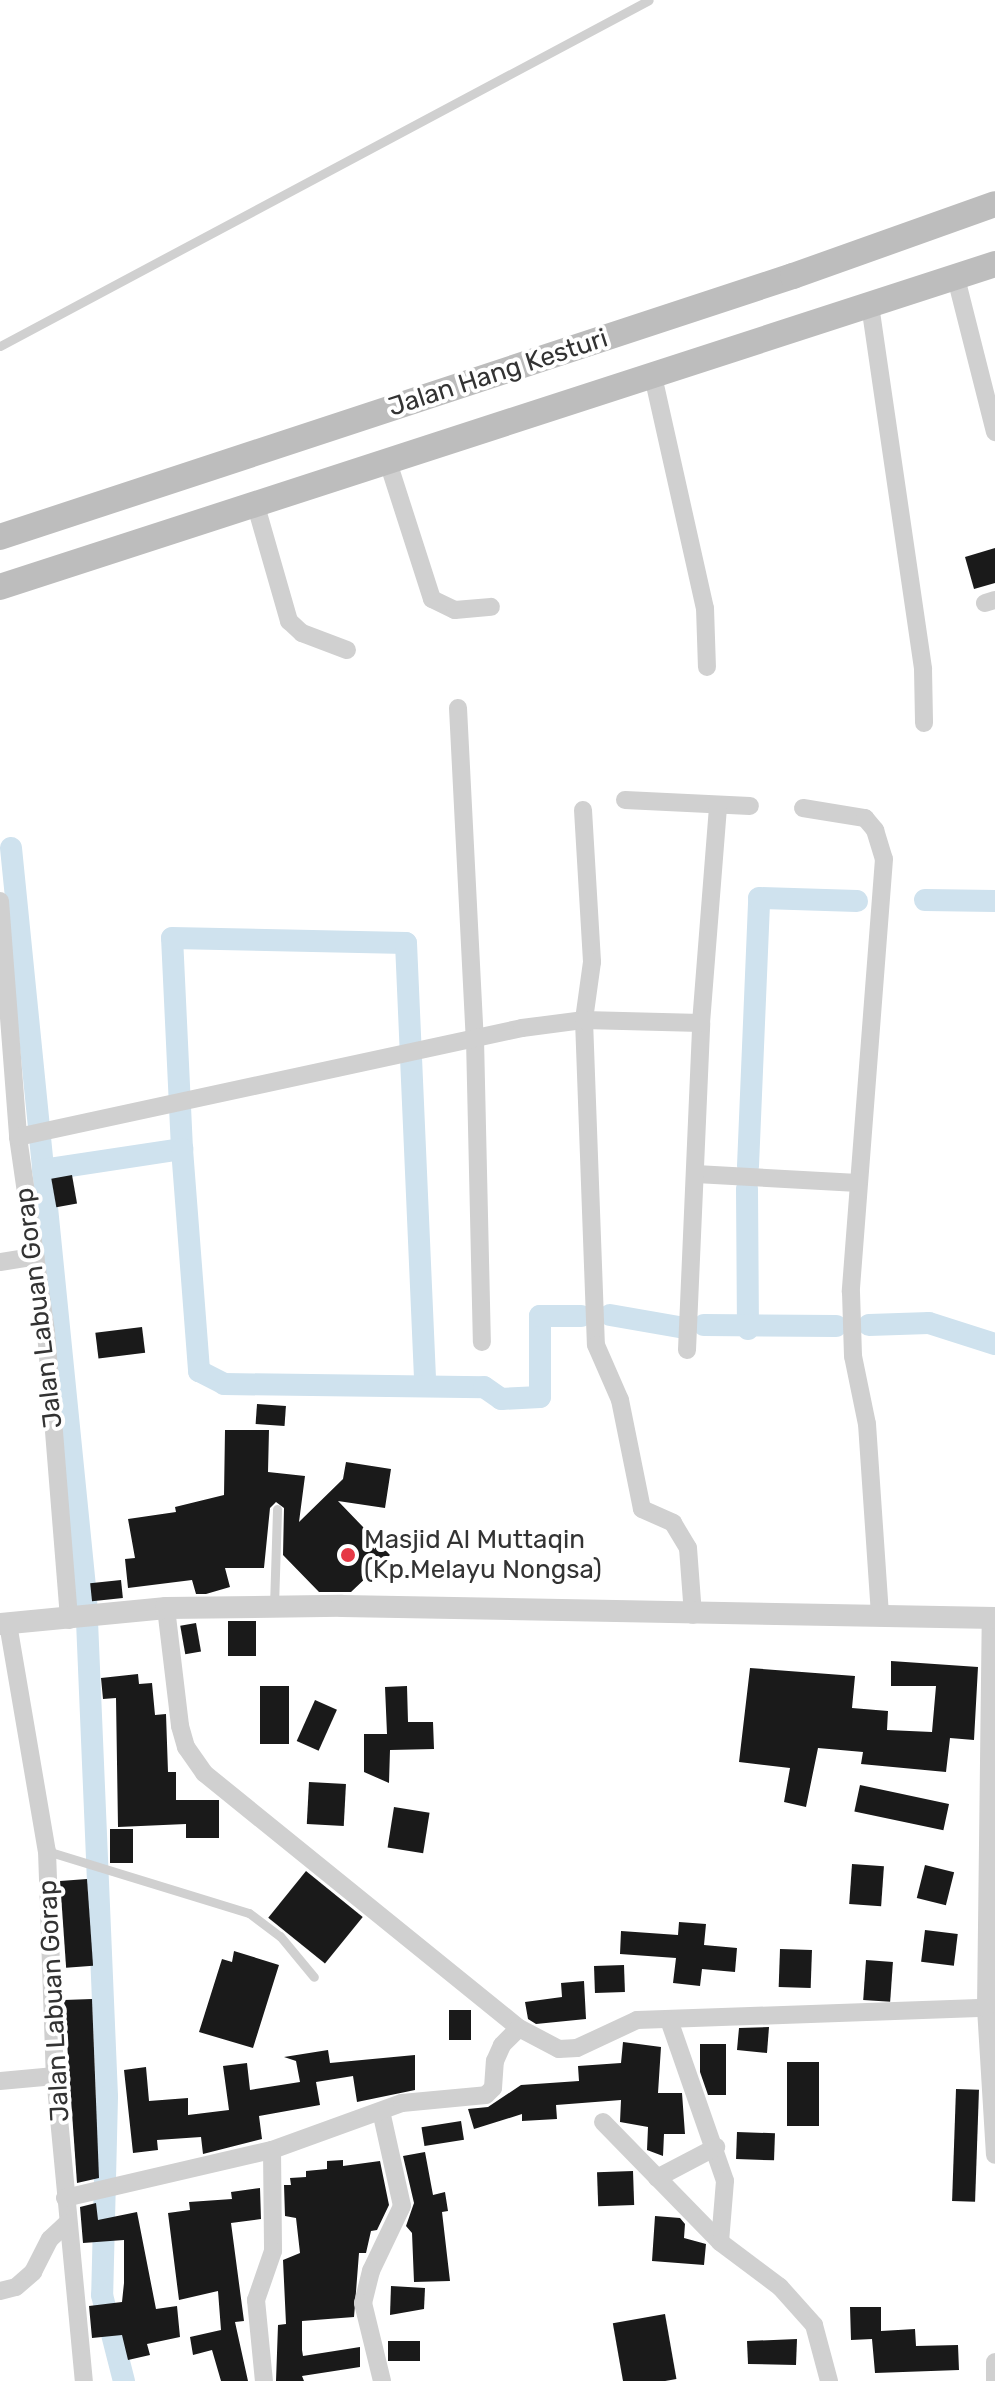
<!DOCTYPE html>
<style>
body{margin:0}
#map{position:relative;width:995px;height:2381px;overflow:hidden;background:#fff;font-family:Rubik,sans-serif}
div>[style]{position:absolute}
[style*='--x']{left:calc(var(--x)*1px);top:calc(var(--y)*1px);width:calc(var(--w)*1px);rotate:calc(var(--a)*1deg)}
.canal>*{height:22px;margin:-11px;padding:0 11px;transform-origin:11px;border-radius:11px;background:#cfe2ee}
.building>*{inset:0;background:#1a1a1a;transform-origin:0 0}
.service>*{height:9px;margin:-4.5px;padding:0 4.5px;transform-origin:4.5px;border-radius:4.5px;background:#d0d0d0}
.minor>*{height:18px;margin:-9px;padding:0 9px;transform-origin:9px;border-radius:9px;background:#d0d0d0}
.tertiary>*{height:22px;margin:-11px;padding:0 11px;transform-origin:11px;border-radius:11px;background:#d0d0d0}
.secondary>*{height:26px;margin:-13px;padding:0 13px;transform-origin:13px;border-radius:13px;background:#bdbdbd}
.dots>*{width:22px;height:22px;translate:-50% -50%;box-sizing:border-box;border:4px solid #fff;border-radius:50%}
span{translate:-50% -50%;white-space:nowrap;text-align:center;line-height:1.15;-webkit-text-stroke:8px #fff;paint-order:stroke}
.street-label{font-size:26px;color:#333}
.poi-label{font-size:26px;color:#333}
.left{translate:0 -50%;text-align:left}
</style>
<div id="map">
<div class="canal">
<div style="--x:11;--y:848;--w:753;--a:84.28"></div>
<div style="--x:86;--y:1597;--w:500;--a:87.59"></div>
<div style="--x:107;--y:2097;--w:198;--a:91.4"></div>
<div style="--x:102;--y:2295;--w:89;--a:75.7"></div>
<div style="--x:925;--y:900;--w:70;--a:0.8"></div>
<div style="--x:182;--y:1149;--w:211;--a:-92.7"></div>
<div style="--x:172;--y:938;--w:234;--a:1.2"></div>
<div style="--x:406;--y:943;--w:442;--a:87.5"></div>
<div style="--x:748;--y:1166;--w:268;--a:-87.6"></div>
<div style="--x:759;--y:898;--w:98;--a:1.8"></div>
<div style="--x:43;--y:1170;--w:141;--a:-8.6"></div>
<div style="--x:182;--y:1149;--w:223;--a:85.6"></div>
<div style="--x:199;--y:1371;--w:28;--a:27"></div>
<div style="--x:224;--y:1384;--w:260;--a:0.7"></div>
<div style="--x:484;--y:1387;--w:21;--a:35"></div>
<div style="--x:501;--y:1399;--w:39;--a:-3"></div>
<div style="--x:540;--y:1397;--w:81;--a:-90"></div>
<div style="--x:540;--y:1316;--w:41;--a:0"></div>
<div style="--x:747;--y:1189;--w:140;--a:89.6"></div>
<div style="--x:610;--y:1315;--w:70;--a:9.9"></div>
<div style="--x:704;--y:1325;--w:132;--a:0.4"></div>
<div style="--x:869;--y:1325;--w:60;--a:-1.9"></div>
<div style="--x:929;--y:1323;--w:69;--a:17.7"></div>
</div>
<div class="building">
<div style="clip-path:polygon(995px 548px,995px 583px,974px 589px,965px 557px)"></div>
<div style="left:72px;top:1175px;width:29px;height:21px;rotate:80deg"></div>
<div style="left:142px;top:1327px;width:26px;height:47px;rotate:83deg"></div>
<div style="left:257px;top:1404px;width:29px;height:20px;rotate:4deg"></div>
<div style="clip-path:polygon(225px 1430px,269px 1430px,268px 1472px,305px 1476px,299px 1522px,343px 1479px,346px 1462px,391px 1469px,385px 1508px,338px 1501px,390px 1555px,351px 1592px,319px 1592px,283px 1555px,284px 1508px,276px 1502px,270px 1508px,264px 1568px,225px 1568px,230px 1587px,206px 1594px,196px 1594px,192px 1580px,128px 1588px,125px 1559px,135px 1558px,128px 1519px,176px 1512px,175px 1507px,224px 1495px)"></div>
<div style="left:121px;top:1580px;width:18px;height:31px;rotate:84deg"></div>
<div style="left:228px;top:1621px;width:28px;height:35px"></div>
<div style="left:196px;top:1623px;width:29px;height:16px;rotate:80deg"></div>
<div style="clip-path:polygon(891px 1661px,978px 1667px,974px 1740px,950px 1738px,946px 1772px,861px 1764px,863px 1752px,818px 1748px,806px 1807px,784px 1802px,790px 1768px,739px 1762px,750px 1668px,855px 1676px,852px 1708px,888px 1711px,887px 1730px,932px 1732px,936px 1686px,891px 1686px)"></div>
<div style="clip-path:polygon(138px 1674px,139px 1684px,152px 1683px,155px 1715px,166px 1714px,168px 1772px,176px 1772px,176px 1800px,219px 1800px,219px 1838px,186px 1838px,186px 1824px,118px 1827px,116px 1698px,103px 1699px,101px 1678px)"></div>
<div style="left:260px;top:1686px;width:29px;height:58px"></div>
<div style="clip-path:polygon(407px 1686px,408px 1722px,433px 1722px,434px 1749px,390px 1750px,389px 1783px,364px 1772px,364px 1734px,387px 1734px,385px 1687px)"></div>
<div style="left:315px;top:1700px;width:24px;height:45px;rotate:24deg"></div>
<div style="left:309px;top:1782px;width:37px;height:42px;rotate:3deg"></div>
<div style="left:860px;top:1785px;width:91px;height:27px;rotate:12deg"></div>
<div style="left:394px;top:1807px;width:36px;height:41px;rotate:9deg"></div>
<div style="left:110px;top:1829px;width:23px;height:34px"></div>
<div style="left:852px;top:1864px;width:32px;height:40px;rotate:4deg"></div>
<div style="left:925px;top:1865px;width:30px;height:34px;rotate:14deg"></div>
<div style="left:306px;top:1871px;width:73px;height:60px;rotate:39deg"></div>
<div style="left:87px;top:1879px;width:87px;height:27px;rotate:86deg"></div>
<div style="clip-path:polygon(679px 1922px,706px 1924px,704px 1945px,737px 1948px,735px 1972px,702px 1969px,700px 1986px,673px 1983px,676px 1958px,620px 1954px,621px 1931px,678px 1935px)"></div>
<div style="left:925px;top:1930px;width:33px;height:32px;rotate:7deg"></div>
<div style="left:780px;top:1949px;width:32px;height:38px;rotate:2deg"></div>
<div style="clip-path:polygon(234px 1951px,279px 1965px,253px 2048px,199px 2032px,222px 1959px,232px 1962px)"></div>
<div style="left:866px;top:1960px;width:27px;height:40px;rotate:4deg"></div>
<div style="left:624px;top:1965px;width:27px;height:30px;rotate:88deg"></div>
<div style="clip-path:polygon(584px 1981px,586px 2019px,536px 2024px,528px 2019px,525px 2002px,562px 1997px,561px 1983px)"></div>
<div style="clip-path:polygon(92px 1999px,99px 2178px,77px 2183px,64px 2000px)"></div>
<div style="left:449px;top:2010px;width:22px;height:30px"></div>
<div style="clip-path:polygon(769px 2027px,767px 2053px,737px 2050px,739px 2028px)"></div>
<div style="clip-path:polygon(623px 2042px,661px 2047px,658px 2093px,682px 2093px,685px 2134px,664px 2134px,663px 2156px,647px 2150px,648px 2127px,620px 2122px,621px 2100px,556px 2105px,557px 2119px,522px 2121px,522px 2114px,474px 2129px,468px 2109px,488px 2107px,521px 2085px,579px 2081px,578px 2066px,621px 2063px)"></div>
<div style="clip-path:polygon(700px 2044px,726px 2044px,726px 2095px,708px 2095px,700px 2072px)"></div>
<div style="clip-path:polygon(328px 2050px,330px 2063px,415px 2055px,415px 2090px,357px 2102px,353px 2076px,316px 2082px,320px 2105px,259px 2116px,262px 2139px,203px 2154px,201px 2137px,157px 2140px,158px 2150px,133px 2153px,124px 2070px,146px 2067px,149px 2101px,188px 2098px,188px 2115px,229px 2110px,223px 2066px,247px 2063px,250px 2090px,300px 2082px,296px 2061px,284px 2057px)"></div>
<div style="left:787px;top:2062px;width:32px;height:64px"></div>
<div style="left:956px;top:2089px;width:23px;height:112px;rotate:2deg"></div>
<div style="left:461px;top:2121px;width:19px;height:40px;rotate:81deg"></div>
<div style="left:737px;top:2132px;width:38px;height:27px;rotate:2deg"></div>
<div style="clip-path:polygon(425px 2152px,433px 2195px,445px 2192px,448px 2211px,442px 2212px,450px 2281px,414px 2282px,412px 2233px,406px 2226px,414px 2203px,403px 2156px)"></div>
<div style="clip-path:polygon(343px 2160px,343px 2166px,380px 2161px,389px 2205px,377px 2230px,371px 2231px,366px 2253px,359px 2253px,354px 2317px,302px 2321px,302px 2350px,303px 2356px,360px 2347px,360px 2367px,302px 2376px,304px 2381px,276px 2381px,278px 2325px,286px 2324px,283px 2260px,300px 2253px,296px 2218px,285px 2216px,284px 2185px,291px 2185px,290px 2178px,306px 2177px,306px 2171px,327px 2169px,327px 2161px)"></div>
<div style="left:633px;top:2171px;width:34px;height:36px;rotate:88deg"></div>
<div style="clip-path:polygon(260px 2188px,261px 2219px,231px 2223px,244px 2321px,235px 2322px,248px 2381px,221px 2381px,212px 2350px,193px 2355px,190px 2337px,221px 2330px,218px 2291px,179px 2300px,168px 2213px,190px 2210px,189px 2202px,232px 2199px,231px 2192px)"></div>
<div style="clip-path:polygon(96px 2203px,98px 2220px,137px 2212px,156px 2309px,177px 2306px,180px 2337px,147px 2344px,150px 2355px,128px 2360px,122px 2335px,92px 2338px,89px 2306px,122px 2302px,124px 2283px,124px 2240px,83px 2243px,80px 2207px)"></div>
<div style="clip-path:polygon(655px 2216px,680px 2218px,685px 2224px,684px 2238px,706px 2244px,704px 2265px,652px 2261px)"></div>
<div style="clip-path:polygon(391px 2286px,425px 2288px,424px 2309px,390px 2315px)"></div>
<div style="clip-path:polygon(850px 2307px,881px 2307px,881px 2331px,915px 2329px,916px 2346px,958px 2345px,959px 2370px,875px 2373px,872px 2339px,851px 2340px)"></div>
<div style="left:665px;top:2314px;width:66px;height:53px;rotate:80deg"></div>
<div style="clip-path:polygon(797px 2339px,796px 2365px,748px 2364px,747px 2341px)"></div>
<div style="left:420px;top:2341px;width:20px;height:32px;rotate:90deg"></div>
</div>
<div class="service">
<div style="--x:0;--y:346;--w:735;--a:-28.06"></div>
<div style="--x:274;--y:1606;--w:97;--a:-88.2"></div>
<div style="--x:47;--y:1851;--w:211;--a:17.1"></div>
<div style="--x:249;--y:1913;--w:39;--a:37"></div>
<div style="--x:280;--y:1936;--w:53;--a:50.3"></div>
</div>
<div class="minor">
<div style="--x:956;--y:278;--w:159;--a:75.8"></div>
<div style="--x:870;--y:305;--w:368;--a:81.7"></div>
<div style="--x:923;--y:669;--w:54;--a:88.9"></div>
<div style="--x:653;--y:376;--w:238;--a:77.4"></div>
<div style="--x:705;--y:608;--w:59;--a:88.1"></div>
<div style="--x:388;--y:462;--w:144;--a:72.2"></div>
<div style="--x:432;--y:599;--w:25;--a:26"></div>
<div style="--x:455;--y:610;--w:36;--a:-5"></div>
<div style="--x:256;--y:506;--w:120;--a:74"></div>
<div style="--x:289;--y:621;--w:18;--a:43"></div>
<div style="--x:302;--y:633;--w:48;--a:20.7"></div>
<div style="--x:985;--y:603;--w:10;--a:-17"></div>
<div style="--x:458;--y:708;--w:331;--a:87.1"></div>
<div style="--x:475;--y:1039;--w:303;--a:88.7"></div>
<div style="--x:625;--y:800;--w:125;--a:2.7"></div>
<div style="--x:803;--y:808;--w:63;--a:9.2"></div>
<div style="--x:865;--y:818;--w:16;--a:50"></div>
<div style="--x:875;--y:830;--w:30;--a:73"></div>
<div style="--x:884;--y:859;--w:434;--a:94.4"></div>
<div style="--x:851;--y:1292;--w:64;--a:88.2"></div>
<div style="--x:853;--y:1356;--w:69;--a:78.4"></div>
<div style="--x:867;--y:1424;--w:193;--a:86.1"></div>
<div style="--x:583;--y:810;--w:152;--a:86.6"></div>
<div style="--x:592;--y:962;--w:59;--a:97.9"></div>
<div style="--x:584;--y:1020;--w:325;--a:87.9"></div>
<div style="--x:596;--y:1345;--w:60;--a:66.4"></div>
<div style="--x:620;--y:1400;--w:111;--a:78.6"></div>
<div style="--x:642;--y:1509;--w:34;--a:24"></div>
<div style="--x:673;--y:1523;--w:29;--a:59"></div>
<div style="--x:688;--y:1548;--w:67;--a:85.7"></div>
<div style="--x:0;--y:901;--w:237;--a:85.6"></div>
<div style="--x:18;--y:1137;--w:197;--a:81.8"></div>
<div style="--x:46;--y:1332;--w:289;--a:85.4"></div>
<div style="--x:18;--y:1137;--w:516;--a:-12.2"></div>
<div style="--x:522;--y:1028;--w:63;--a:-7.4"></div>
<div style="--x:584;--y:1020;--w:117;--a:1.5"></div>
<div style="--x:696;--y:1174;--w:162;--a:3.2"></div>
<div style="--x:0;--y:1262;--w:36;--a:-9"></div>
<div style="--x:687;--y:1350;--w:327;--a:-87.5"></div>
<div style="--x:701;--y:1023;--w:218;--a:-85.5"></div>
<div style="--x:166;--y:1608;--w:119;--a:83.2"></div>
<div style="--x:180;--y:1726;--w:22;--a:74"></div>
<div style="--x:186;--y:1747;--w:32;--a:55"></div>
<div style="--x:204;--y:1773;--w:405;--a:39"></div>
<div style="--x:519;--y:2028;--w:45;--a:27.7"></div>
<div style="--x:559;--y:2049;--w:18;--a:-3"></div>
<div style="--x:577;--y:2048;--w:66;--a:-25"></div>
<div style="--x:637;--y:2020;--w:349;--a:-2"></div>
<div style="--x:986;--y:2008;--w:147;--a:86.5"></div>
<div style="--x:8;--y:1624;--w:230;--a:80.3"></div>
<div style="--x:47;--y:1851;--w:225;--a:88"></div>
<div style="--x:55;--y:2076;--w:306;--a:84.6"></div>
<div style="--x:986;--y:2008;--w:390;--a:-89.3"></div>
<div style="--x:669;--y:2020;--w:170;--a:70.8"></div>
<div style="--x:725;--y:2181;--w:61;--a:94.7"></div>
<div style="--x:0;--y:2081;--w:55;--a:-5.2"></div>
<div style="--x:381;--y:2111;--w:97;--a:77.5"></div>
<div style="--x:402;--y:2206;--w:72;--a:115.5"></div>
<div style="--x:371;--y:2271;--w:33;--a:104"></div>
<div style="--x:363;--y:2303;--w:80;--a:76.3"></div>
<div style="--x:603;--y:2122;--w:168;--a:45.7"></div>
<div style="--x:720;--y:2242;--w:75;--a:36.9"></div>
<div style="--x:780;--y:2287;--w:51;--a:48.2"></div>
<div style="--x:814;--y:2325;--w:58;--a:75"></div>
<div style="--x:272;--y:2150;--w:138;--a:-19.9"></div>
<div style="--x:402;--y:2103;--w:84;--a:-5.4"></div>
<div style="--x:486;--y:2095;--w:10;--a:-45"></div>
<div style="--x:493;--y:2088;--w:27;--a:-86"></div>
<div style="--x:495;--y:2061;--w:17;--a:-66"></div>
<div style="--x:502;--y:2045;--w:24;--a:-45"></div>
<div style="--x:657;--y:2178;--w:67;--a:-27.7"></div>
<div style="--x:65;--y:2198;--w:212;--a:-13.1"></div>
<div style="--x:272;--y:2150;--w:101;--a:89.4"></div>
<div style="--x:273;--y:2251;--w:52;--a:109.1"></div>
<div style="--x:256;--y:2300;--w:81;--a:84.4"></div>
<div style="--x:0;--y:2291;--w:16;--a:-14"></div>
<div style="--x:16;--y:2287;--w:23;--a:-41"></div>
<div style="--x:33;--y:2272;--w:37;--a:-63"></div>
<div style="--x:50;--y:2239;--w:23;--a:-43"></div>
<div style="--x:995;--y:2381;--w:19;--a:-90"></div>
</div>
<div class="tertiary">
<div style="--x:0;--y:1624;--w:167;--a:-5.5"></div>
<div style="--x:166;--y:1608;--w:176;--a:-0.7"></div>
<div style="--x:342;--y:1606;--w:653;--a:1.05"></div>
</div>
<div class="secondary">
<div style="--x:0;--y:537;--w:835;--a:-18.22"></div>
<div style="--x:793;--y:276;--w:214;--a:-19.6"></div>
<div style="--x:0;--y:587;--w:1046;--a:-17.98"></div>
</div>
<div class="dots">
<div style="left:348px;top:1555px;background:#e63946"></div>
</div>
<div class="street-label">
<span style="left:498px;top:373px;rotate:-18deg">Jalan Hang Kesturi</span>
<span style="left:39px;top:1308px;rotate:-97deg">Jalan Labuan Gorap</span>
<span style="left:54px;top:2001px;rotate:-93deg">Jalan Labuan Gorap</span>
</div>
<div class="poi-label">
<span class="left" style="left:364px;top:1555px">Masjid Al Muttaqin<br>(Kp.Melayu Nongsa)</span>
</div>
</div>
